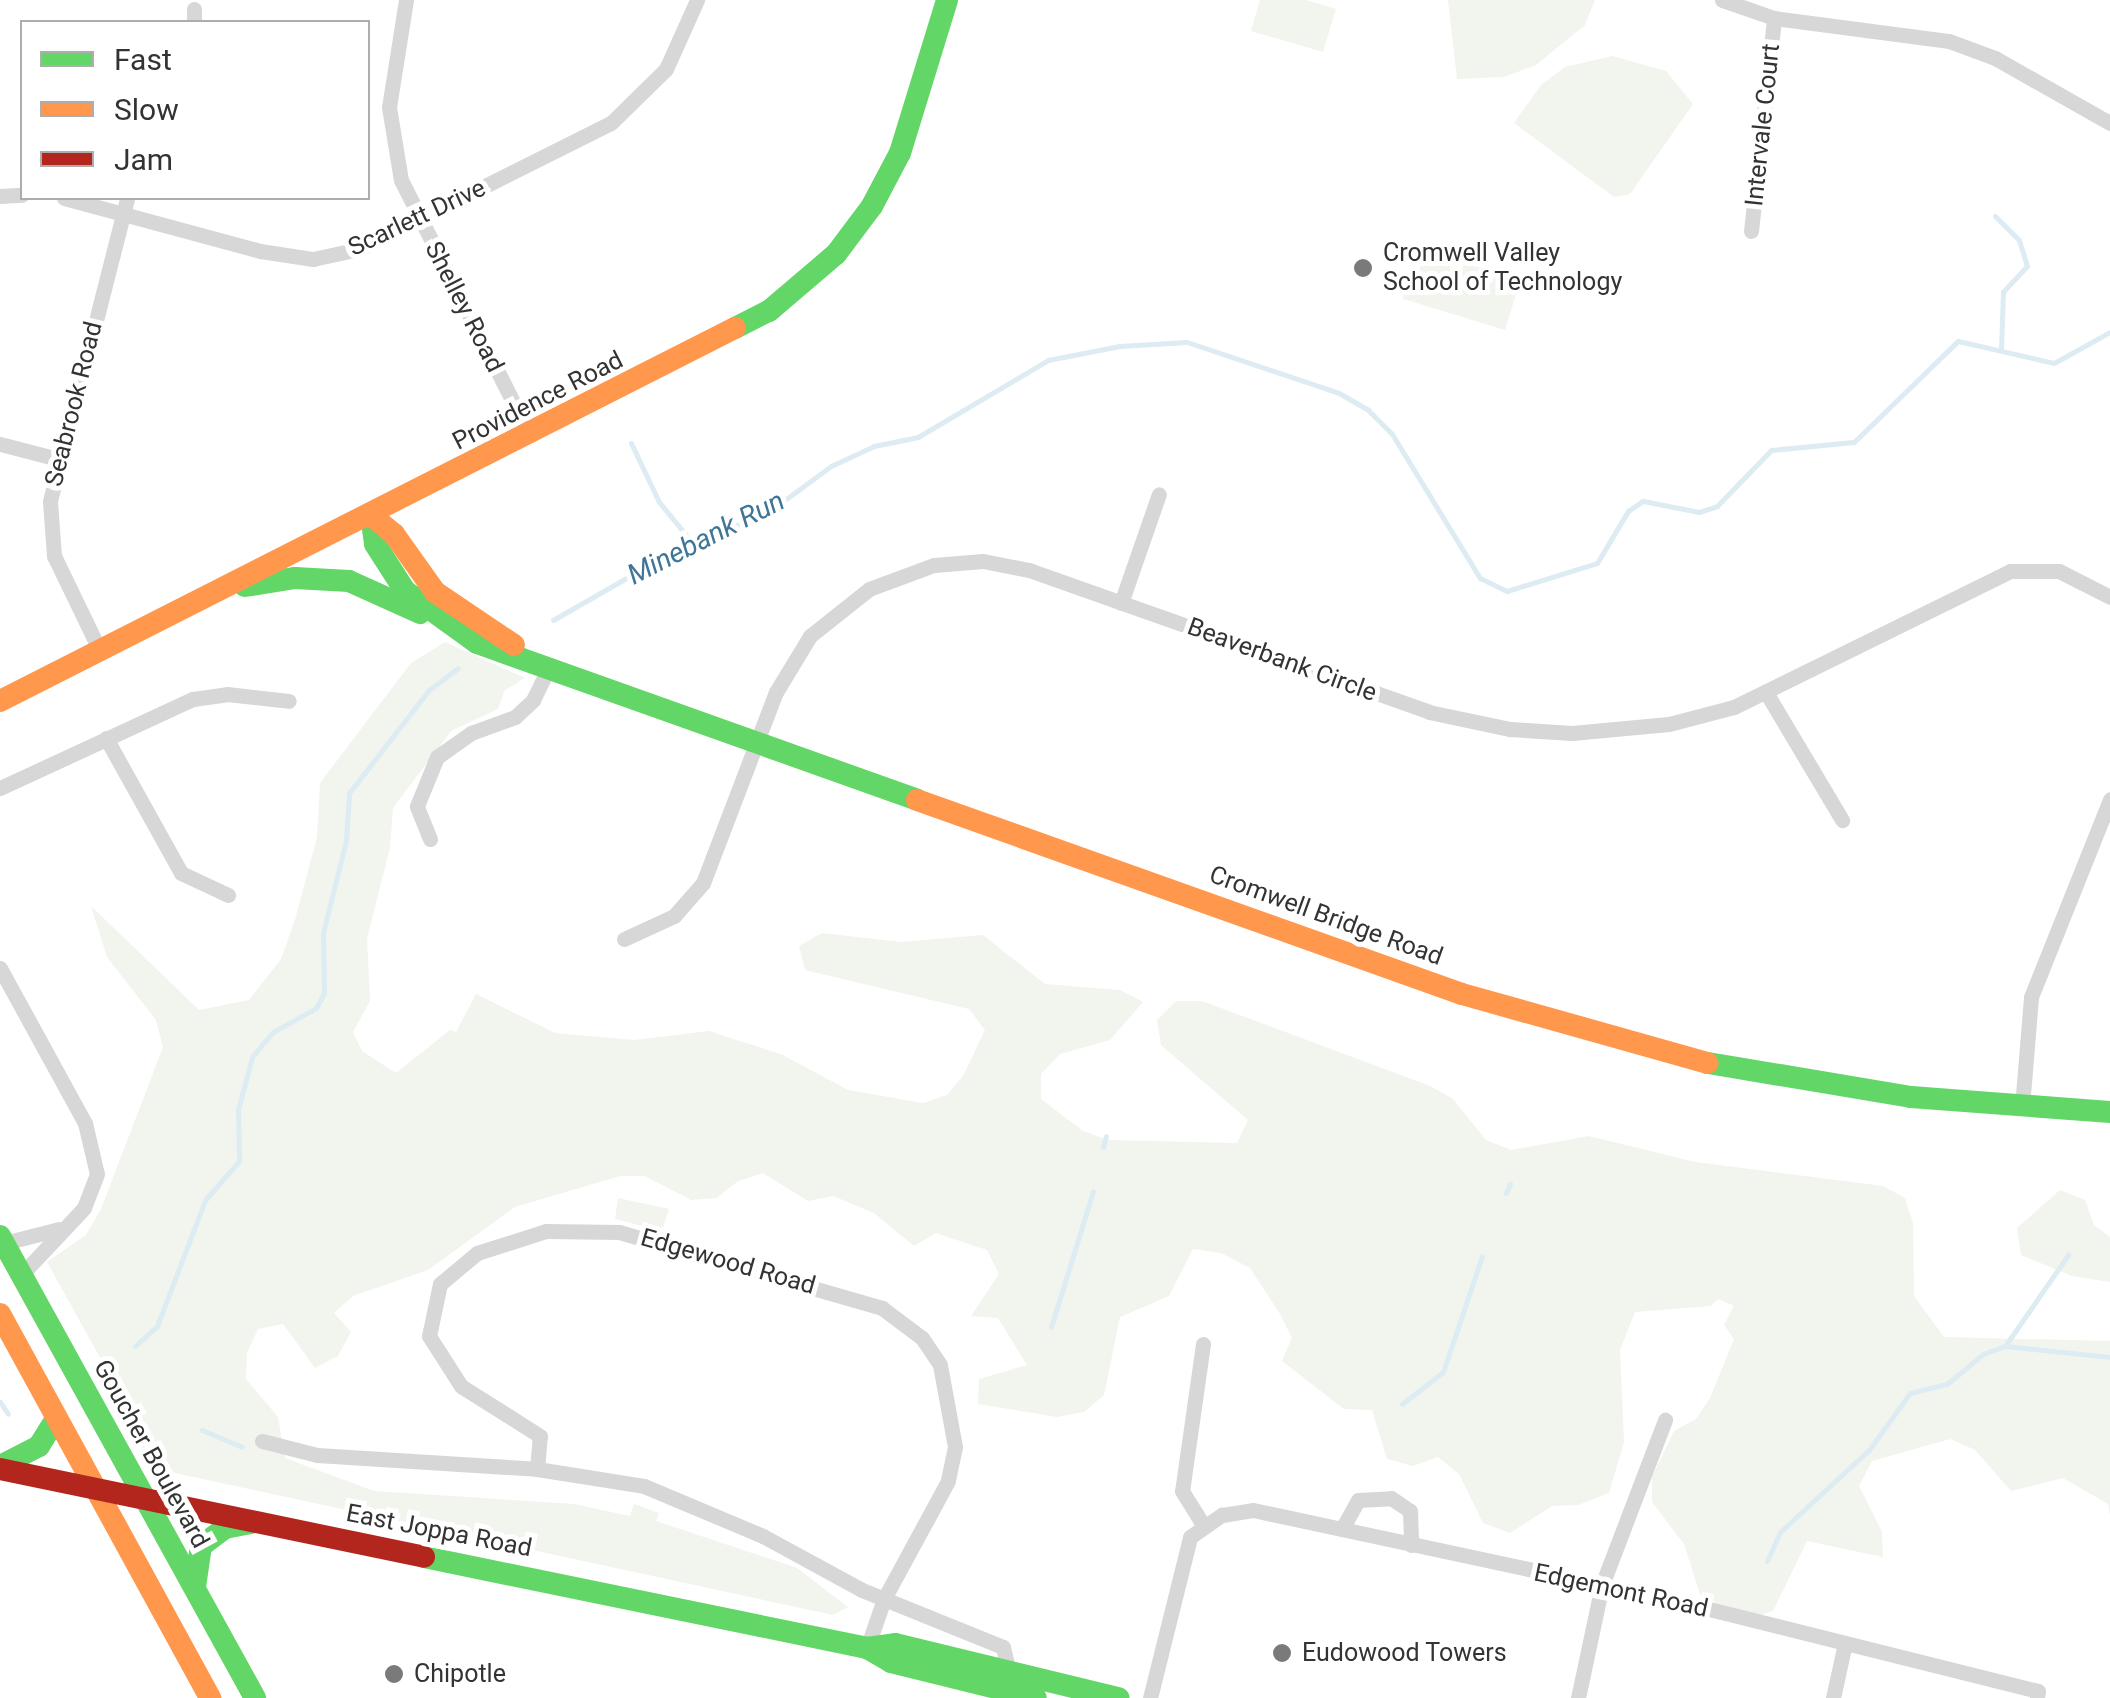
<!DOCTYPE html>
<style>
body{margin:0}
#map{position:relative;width:2110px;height:1698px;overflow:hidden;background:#fff;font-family:Roboto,sans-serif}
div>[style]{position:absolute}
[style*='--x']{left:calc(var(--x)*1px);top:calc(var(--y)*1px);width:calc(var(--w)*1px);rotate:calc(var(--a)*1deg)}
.green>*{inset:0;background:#f1f5ed;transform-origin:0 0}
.stream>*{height:5px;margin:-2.5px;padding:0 2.5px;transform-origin:2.5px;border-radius:2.5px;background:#ddebf3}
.street>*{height:15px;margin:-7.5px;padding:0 7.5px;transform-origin:7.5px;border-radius:7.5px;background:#d7d7d7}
.fast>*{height:22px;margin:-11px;padding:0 11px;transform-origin:11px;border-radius:11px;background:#63d668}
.slow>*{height:22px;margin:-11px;padding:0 11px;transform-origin:11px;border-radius:11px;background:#ff974d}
.jam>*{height:22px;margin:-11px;padding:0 11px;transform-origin:11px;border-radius:11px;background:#b3261e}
.dots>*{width:28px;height:28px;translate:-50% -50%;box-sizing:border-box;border:5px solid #fff;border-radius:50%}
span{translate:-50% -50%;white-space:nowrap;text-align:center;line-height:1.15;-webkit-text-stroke:10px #fff;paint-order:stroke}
.street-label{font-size:25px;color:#333}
.poi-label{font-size:25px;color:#333}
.left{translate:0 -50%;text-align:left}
.water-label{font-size:28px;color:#3f7597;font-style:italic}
.legend{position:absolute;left:20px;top:20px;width:350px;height:180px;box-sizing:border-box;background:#fff;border:2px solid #adadad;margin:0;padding:12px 18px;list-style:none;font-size:30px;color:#333}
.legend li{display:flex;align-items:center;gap:20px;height:50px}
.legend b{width:50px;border:2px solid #adadad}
</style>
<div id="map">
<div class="green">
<div style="clip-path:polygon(1260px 0,1306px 0,1336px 9px,1323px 52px,1251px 31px)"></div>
<div style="clip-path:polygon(1448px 0,1595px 0,1585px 25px,1536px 65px,1504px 77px,1457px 79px)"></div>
<div style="clip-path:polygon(1612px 56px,1666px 71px,1693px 104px,1630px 194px,1614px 197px,1514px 123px,1541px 85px,1565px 67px)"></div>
<div style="left:1418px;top:249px;width:107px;height:52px;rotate:17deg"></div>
<div style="clip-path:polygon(445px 642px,525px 678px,504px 691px,498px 709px,451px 731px,393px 808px,390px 848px,367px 939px,370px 1001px,353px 1032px,362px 1051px,396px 1073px,450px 1030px,456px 1032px,476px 994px,555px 1033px,634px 1040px,709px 1031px,783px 1055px,848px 1090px,923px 1103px,947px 1095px,963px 1076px,985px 1030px,969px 1009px,805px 970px,799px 946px,822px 933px,901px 942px,983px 935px,1045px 984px,1120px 990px,1143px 1002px,1110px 1040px,1060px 1054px,1041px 1074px,1041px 1099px,1083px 1131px,1108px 1140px,1237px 1143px,1248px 1120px,1161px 1045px,1157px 1020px,1176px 1001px,1202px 1001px,1430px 1086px,1453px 1099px,1486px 1140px,1511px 1150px,1589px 1136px,1695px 1162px,1883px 1186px,1905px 1198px,1913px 1223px,1914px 1296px,1944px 1337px,2110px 1341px,2110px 1516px,2108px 1504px,2063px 1478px,2011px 1491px,1975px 1450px,1950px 1439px,1872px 1461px,1859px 1486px,1882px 1532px,1883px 1557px,1807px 1541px,1773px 1611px,1747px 1619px,1700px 1594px,1684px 1544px,1652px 1502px,1652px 1477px,1674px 1431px,1696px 1419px,1710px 1398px,1734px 1339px,1724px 1325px,1734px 1306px,1718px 1299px,1711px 1306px,1635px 1312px,1620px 1350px,1624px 1442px,1609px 1493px,1578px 1505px,1552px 1506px,1510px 1533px,1483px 1523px,1459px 1474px,1438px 1457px,1413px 1466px,1387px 1459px,1372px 1410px,1344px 1409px,1282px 1361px,1292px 1338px,1280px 1314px,1250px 1268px,1221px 1253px,1193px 1249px,1169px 1296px,1120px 1317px,1104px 1395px,1084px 1412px,1057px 1417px,978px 1404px,979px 1379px,1027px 1365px,998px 1318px,971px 1316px,999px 1274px,987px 1250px,936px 1233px,914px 1246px,874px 1213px,833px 1196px,808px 1201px,763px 1173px,738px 1181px,717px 1198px,691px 1200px,645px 1176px,620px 1176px,515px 1207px,428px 1270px,353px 1296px,334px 1313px,351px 1332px,338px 1356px,315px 1368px,283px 1324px,258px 1329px,247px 1353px,246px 1379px,278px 1417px,285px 1458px,374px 1491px,574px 1504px,630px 1516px,634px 1504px,659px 1513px,656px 1521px,797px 1568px,848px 1607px,833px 1615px,152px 1468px,118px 1390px,47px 1262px,86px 1235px,101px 1209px,163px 1047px,156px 1020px,107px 957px,91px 906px,199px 1010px,249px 1000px,281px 959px,295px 920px,317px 837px,320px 783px,411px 663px)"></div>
<div style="clip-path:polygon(2060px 1190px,2085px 1200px,2094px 1225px,2110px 1237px,2110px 1282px,2072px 1276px,2021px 1255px,2017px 1228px)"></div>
<div style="clip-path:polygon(618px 1198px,669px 1209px,662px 1231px,615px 1219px)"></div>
</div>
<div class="stream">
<div style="--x:1995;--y:216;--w:34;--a:45"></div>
<div style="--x:2019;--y:240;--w:27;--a:73"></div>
<div style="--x:2027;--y:266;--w:35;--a:133"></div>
<div style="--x:2003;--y:292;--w:58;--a:92"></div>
<div style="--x:631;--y:443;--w:65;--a:64.6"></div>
<div style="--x:659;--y:502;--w:50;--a:50.6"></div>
<div style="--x:553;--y:620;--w:159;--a:-29.8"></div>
<div style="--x:691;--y:541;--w:76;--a:-19.1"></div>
<div style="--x:763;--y:516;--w:84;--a:-36.3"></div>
<div style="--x:831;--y:466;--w:47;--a:-24.9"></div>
<div style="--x:874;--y:446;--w:45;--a:-11.6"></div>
<div style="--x:918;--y:437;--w:151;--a:-30.6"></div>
<div style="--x:1048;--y:360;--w:73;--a:-11"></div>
<div style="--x:1120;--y:346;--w:67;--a:-3.4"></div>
<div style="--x:1187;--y:342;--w:160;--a:18.5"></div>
<div style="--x:1339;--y:393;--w:34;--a:30"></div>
<div style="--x:1368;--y:410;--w:34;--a:45"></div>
<div style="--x:1392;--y:434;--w:169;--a:58.6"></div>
<div style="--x:1480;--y:578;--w:30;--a:26"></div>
<div style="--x:1507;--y:591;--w:94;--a:-17.3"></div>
<div style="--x:1597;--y:563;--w:61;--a:-59.2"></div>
<div style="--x:1628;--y:511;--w:18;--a:-34"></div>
<div style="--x:1643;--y:501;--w:57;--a:11.1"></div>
<div style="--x:1699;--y:512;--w:19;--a:-18"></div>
<div style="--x:1717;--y:506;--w:78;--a:-46"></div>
<div style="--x:1771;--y:450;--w:83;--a:-5.5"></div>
<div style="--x:1854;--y:442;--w:145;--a:-44.2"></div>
<div style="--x:1958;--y:341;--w:98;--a:12.9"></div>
<div style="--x:2054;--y:363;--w:64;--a:-29"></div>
<div style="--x:1103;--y:1147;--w:11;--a:-75"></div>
<div style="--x:1506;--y:1193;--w:10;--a:-66"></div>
<div style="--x:1051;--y:1327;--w:142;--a:-72.8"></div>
<div style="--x:135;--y:1346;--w:30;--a:-42"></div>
<div style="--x:157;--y:1326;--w:135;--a:-69.1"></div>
<div style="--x:205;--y:1200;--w:52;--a:-48.9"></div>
<div style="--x:239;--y:1161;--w:51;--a:-91.1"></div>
<div style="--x:238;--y:1110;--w:55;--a:-75.2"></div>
<div style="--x:252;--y:1057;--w:33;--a:-50"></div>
<div style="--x:273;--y:1032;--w:49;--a:-29.2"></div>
<div style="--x:316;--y:1008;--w:17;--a:-62"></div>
<div style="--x:324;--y:993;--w:60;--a:-91"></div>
<div style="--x:323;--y:933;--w:95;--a:-76"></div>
<div style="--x:346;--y:841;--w:48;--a:-86.4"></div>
<div style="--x:349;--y:793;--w:130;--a:-52.2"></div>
<div style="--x:429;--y:690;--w:36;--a:-37"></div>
<div style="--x:2005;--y:1346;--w:106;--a:6"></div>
<div style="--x:0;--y:1402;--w:14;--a:56"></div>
<div style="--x:1402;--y:1404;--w:52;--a:-38"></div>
<div style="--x:1443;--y:1372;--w:122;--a:-71.4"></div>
<div style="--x:202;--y:1430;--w:43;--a:23"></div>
<div style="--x:1767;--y:1561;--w:32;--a:-66"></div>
<div style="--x:1780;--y:1532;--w:121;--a:-42.7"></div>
<div style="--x:1869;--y:1450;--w:70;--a:-54.3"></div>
<div style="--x:1910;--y:1393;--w:38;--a:-14"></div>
<div style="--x:1947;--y:1384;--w:47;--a:-39.8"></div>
<div style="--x:1983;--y:1354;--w:23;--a:-20"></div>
<div style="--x:2005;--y:1346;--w:111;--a:-55.3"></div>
</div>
<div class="street">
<div style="--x:406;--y:0;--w:108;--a:99"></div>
<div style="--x:389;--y:107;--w:74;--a:80.7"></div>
<div style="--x:401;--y:180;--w:286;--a:63.2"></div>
<div style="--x:1722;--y:0;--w:55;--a:19.1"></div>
<div style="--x:1774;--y:18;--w:177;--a:7.5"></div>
<div style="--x:1949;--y:41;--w:49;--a:20.3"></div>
<div style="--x:1995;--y:58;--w:132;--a:29.5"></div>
<div style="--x:194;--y:22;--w:13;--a:-90"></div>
<div style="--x:0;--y:196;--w:22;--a:-3"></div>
<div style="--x:64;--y:198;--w:203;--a:15.1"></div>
<div style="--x:260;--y:251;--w:54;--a:8.6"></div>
<div style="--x:313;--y:259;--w:47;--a:-12.3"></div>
<div style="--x:359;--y:249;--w:282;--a:-26.6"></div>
<div style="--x:611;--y:123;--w:77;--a:-44.5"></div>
<div style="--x:666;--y:69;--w:76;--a:-65.8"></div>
<div style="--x:1751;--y:231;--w:214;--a:-83.8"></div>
<div style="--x:0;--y:444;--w:60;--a:14.5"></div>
<div style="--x:1121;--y:603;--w:115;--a:-70.8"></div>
<div style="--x:100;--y:651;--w:106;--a:-115.8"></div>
<div style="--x:54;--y:556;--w:55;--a:-94.2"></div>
<div style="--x:50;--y:501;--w:313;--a:-75.7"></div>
<div style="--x:1767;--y:694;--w:147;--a:59.2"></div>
<div style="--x:106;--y:738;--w:154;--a:60.9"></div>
<div style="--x:181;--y:873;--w:52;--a:25.1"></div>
<div style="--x:0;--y:788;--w:213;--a:-24.8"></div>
<div style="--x:193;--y:699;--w:34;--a:-8"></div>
<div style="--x:227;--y:694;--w:62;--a:6.4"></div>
<div style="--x:430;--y:839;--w:35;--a:-112"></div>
<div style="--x:417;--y:806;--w:53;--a:-67.8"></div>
<div style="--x:437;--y:757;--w:42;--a:-35.2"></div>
<div style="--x:471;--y:733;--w:47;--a:-20"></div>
<div style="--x:515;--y:717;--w:25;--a:-43"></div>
<div style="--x:533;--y:700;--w:37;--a:-64"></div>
<div style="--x:624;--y:939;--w:55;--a:-24.7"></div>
<div style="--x:674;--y:916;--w:44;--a:-48.7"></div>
<div style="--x:703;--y:883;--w:204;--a:-69.1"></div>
<div style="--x:776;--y:692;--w:66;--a:-58.7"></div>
<div style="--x:810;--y:636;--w:75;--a:-38.5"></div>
<div style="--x:869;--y:589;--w:69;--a:-20.3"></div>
<div style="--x:934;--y:565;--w:49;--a:-4.7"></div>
<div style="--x:983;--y:561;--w:47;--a:11.1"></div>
<div style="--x:1029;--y:570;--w:424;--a:19.5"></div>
<div style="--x:1429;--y:712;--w:83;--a:11.9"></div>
<div style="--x:1510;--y:729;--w:62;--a:3.7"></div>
<div style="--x:1572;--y:733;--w:97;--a:-5.3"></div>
<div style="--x:1669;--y:724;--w:67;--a:-14.7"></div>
<div style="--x:1734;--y:707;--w:308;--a:-26.2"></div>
<div style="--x:2010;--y:571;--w:49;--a:0"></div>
<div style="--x:2059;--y:571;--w:57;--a:27"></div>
<div style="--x:0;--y:968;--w:177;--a:61.3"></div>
<div style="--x:85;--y:1123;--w:52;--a:76.8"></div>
<div style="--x:97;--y:1174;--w:36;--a:111"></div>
<div style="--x:84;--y:1208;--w:92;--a:133.2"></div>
<div style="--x:2022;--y:1107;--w:110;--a:-85.3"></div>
<div style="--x:2031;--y:997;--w:213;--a:-68.2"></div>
<div style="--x:4;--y:1243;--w:57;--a:-14.3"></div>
<div style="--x:1203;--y:1344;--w:148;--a:98.1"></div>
<div style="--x:1182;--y:1491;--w:40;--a:58"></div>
<div style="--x:262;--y:1441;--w:57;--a:14.3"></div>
<div style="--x:317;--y:1455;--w:220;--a:3.6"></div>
<div style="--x:537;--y:1469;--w:108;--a:9"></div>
<div style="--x:644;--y:1486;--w:129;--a:22.8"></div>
<div style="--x:763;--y:1536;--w:113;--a:28.6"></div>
<div style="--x:862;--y:1590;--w:152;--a:22"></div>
<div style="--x:1003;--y:1647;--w:23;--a:77"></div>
<div style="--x:537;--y:1469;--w:33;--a:-85"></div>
<div style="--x:540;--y:1436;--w:93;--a:-147.7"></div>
<div style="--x:461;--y:1386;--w:59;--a:-122.6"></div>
<div style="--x:429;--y:1336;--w:53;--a:-78.1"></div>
<div style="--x:440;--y:1284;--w:48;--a:-40"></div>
<div style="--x:477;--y:1253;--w:72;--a:-17.7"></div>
<div style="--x:546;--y:1231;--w:73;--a:0.8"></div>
<div style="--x:619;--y:1232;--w:274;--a:16.1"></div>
<div style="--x:882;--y:1308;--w:50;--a:36.9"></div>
<div style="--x:922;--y:1338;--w:32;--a:56"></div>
<div style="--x:940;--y:1365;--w:83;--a:79.6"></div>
<div style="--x:955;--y:1447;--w:35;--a:102"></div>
<div style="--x:948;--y:1481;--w:134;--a:118.5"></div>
<div style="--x:884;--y:1599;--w:52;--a:109.1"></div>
<div style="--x:1342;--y:1529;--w:33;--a:-61"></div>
<div style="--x:1358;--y:1500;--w:33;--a:-3"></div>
<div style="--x:1391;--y:1498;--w:23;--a:34"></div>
<div style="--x:1410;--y:1511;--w:34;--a:88"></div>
<div style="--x:1150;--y:1698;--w:166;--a:-76"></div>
<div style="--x:1190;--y:1537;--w:39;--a:-35"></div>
<div style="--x:1222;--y:1515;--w:31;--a:-9"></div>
<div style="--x:1253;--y:1510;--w:421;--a:12.1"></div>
<div style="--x:1665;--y:1598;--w:384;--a:14"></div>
<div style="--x:2038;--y:1691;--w:7;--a:98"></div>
<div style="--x:1578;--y:1698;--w:116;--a:-78"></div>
<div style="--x:1602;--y:1585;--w:177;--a:-69.1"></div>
<div style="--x:1833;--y:1698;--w:56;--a:-77.7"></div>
</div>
<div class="fast">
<div style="--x:735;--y:328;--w:38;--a:-27"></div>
<div style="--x:769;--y:311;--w:88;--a:-40.4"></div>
<div style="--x:836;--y:254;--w:60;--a:-53.1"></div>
<div style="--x:872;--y:206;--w:60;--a:-62.2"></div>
<div style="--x:900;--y:153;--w:160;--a:-72.9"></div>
<div style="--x:371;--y:515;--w:29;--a:82"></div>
<div style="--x:375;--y:544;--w:56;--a:57.4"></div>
<div style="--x:405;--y:591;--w:89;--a:35.8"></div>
<div style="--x:477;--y:643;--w:467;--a:19.6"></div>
<div style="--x:245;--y:586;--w:51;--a:-9.1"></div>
<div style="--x:295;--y:578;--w:54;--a:3.2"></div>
<div style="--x:349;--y:581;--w:78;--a:24.3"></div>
<div style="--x:1708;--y:1063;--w:206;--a:9.5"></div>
<div style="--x:1911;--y:1097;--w:200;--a:4.3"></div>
<div style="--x:0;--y:1236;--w:528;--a:61.1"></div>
<div style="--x:0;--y:1466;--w:44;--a:-27.1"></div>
<div style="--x:39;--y:1446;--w:32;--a:-58"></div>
<div style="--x:424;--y:1557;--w:452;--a:11.6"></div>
<div style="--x:867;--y:1648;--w:28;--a:-8"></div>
<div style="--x:895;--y:1644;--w:230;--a:13.6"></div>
<div style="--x:195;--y:1587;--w:41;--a:-81.7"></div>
<div style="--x:201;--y:1546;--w:30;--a:-37"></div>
<div style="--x:225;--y:1528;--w:25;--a:-11"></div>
<div style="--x:867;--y:1648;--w:28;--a:30"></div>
<div style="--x:891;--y:1662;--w:149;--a:13.9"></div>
</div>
<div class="slow">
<div style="--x:371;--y:515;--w:30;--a:40"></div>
<div style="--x:394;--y:534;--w:71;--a:54.7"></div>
<div style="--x:435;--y:592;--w:95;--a:33.9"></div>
<div style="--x:0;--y:701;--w:824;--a:-26.91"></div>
<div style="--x:917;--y:800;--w:578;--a:19.59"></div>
<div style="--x:1462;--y:994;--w:255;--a:15.7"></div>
<div style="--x:0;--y:1314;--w:438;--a:61.3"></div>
</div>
<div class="jam">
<div style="--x:0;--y:1469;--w:433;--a:11.7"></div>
</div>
<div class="dots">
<div style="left:1363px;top:268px;background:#7a7a7a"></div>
<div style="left:1282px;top:1653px;background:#7a7a7a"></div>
<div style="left:394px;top:1674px;background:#7a7a7a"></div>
</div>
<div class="street-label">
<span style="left:1763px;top:125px;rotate:-84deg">Intervale Court</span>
<span style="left:417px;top:218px;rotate:-25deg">Scarlett Drive</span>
<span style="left:464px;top:307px;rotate:63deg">Shelley Road</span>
<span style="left:538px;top:401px;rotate:-27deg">Providence Road</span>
<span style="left:74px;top:404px;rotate:-76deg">Seabrook Road</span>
<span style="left:1282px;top:660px;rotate:20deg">Beaverbank Circle</span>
<span style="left:1326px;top:916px;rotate:20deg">Cromwell Bridge Road</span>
<span style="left:728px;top:1262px;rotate:16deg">Edgewood Road</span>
<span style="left:151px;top:1454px;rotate:61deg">Goucher Boulevard</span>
<span style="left:439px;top:1531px;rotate:11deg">East Joppa Road</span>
<span style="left:1621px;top:1591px;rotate:12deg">Edgemont Road</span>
</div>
<div class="poi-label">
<span class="left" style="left:1383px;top:268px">Cromwell Valley<br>School of Technology</span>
<span class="left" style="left:1302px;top:1653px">Eudowood Towers</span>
<span class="left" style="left:414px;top:1674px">Chipotle</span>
</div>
<div class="water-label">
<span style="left:706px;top:538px;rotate:-27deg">Minebank Run</span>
</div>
<ul class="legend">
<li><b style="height:12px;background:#63d668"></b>Fast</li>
<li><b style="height:12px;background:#ff974d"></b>Slow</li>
<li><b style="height:12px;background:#b3261e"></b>Jam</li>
</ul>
</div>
